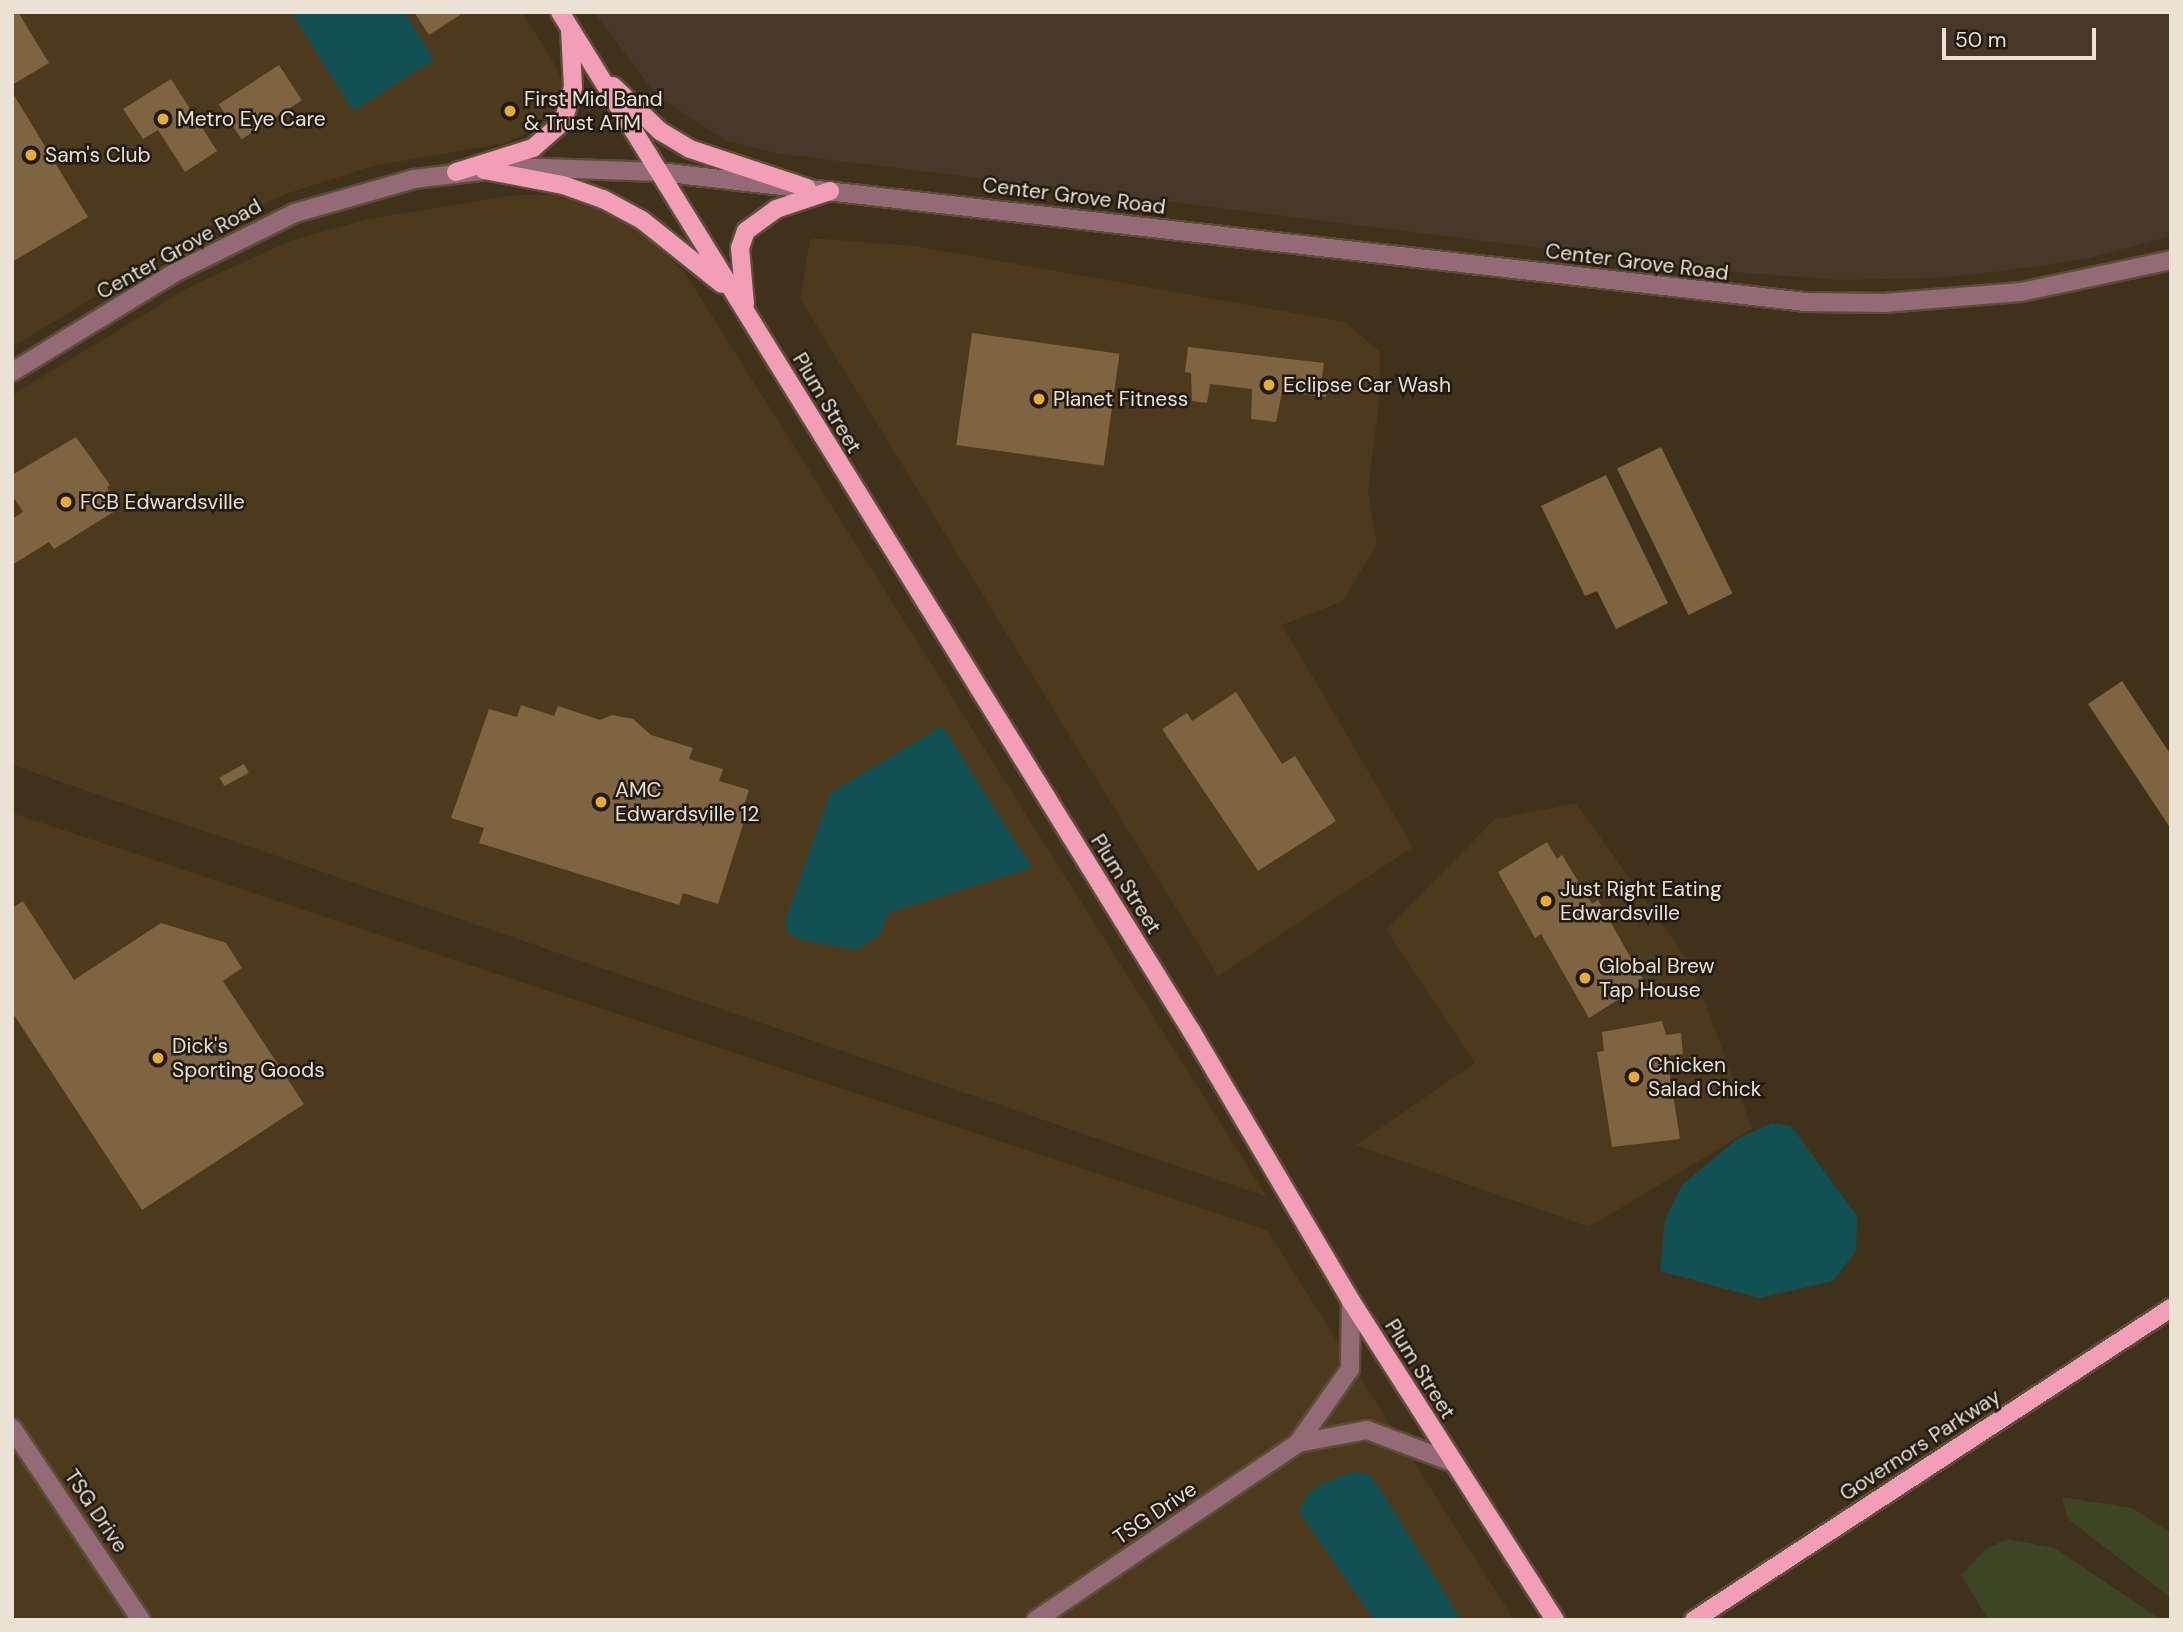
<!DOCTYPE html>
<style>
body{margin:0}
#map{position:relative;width:2183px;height:1632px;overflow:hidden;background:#40311a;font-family:"DM Sans",sans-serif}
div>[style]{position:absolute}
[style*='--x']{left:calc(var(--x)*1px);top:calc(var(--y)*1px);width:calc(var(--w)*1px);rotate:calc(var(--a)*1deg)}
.built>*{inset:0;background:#4d391b}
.industrial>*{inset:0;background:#48382c}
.green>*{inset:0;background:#3d4624}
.water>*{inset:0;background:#115154}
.building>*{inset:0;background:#7e6440;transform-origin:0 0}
.roads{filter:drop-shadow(2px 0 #5b4d38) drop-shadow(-2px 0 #5b4d38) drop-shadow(0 2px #5b4d38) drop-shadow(0 -2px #5b4d38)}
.minor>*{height:18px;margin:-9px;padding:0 9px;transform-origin:9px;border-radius:9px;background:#936a76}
.major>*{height:18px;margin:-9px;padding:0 9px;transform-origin:9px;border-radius:9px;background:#f19eb6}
.dots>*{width:19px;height:19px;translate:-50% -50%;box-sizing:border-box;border:4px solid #211a10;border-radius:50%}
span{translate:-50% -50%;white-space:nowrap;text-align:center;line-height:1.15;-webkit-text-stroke:5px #211a10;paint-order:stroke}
.poi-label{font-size:21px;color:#ebe1d4}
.left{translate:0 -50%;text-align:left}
.street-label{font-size:21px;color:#ebe1d4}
.frame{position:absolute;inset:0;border:14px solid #ebe1d4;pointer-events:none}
.scale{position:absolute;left:1942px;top:28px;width:154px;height:32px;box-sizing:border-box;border:4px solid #ebe1d4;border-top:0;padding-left:9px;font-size:21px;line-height:24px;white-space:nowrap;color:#ebe1d4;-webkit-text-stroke:5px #211a10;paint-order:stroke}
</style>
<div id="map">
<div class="built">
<div style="clip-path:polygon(12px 12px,522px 12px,558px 70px,563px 89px,556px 109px,542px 125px,506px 143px,372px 166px,286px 194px,214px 225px,12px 347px)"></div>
<div style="clip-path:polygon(516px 195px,560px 195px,590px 203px,634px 223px,685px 273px,1267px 1197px,12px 765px,12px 395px,191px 286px,290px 241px,368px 219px)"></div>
<div style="clip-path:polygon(810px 238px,914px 246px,1345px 322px,1380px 352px,1380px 394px,1368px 490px,1377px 545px,1343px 601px,1282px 625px,1413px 847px,1218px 976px,800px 299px)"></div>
<div style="clip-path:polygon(1576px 803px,1691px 965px,1752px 1129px,1589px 1227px,1356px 1145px,1475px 1063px,1386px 930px,1495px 819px)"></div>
<div style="clip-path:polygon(12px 813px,1267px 1230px,1514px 1620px,12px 1620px)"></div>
</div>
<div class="industrial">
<div style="clip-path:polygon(594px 12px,2171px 12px,2171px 236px,2085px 259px,2010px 270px,1938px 278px,1839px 280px,1736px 272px,775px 153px,727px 141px,658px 97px)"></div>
</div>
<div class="green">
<div style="clip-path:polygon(2062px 1497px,2132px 1508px,2171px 1533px,2171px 1598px,2068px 1519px)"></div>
<div style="clip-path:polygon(2007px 1539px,2055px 1548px,2161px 1620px,1989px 1620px,1961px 1575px,1986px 1549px)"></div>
</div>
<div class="water">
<div style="clip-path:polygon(291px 12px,404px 12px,434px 60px,353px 111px)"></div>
<div style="clip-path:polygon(942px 726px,1032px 868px,888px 913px,880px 935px,856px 950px,801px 940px,788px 933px,785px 921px,830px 793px)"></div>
<div style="clip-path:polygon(1772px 1123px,1791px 1126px,1857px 1216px,1856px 1251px,1833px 1281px,1759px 1298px,1660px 1271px,1665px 1219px,1682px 1185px,1737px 1139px)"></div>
<div style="clip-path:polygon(1353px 1472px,1370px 1475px,1380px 1489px,1461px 1620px,1374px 1620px,1299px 1512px,1306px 1496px,1321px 1484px)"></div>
</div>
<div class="building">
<div style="clip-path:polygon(12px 12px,18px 12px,49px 63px,12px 85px)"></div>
<div style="clip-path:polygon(414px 12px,459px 12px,460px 15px,429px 35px)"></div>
<div style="left:279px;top:65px;width:42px;height:72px;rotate:57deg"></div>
<div style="clip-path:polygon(171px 79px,217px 151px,185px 172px,158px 130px,143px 139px,123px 109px)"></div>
<div style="clip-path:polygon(12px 92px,88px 217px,12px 262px)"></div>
<div style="left:514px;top:103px;width:9px;height:14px;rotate:58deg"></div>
<div style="left:972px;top:333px;width:149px;height:113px;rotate:8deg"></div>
<div style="clip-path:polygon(1188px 347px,1324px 363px,1321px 385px,1327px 386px,1326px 397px,1282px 392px,1276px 422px,1251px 419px,1252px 389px,1210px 384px,1207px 403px,1192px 401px,1191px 373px,1185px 372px)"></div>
<div style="clip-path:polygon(76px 437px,110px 485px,107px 487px,120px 508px,54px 549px,49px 542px,12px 565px,12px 519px,23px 512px,12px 495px,12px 475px)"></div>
<div style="left:1661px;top:447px;width:163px;height:49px;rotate:64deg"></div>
<div style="clip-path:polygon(1606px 475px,1668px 603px,1616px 629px,1597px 591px,1585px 596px,1541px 506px)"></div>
<div style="clip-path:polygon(2122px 681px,2171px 755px,2171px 829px,2088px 704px)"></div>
<div style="clip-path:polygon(1236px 692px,1282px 764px,1295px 756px,1336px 821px,1258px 871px,1162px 729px,1187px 713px,1192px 721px)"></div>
<div style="clip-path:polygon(521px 705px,554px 716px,558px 706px,600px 720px,612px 715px,633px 719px,651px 735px,693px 748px,689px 759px,723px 769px,719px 781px,749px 790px,741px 814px,746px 815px,718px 904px,683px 893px,679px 905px,479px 843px,484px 828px,451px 818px,489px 709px,517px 717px)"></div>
<div style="left:244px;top:764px;width:10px;height:28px;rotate:61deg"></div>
<div style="clip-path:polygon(1547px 842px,1557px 859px,1562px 855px,1592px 904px,1598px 900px,1645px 983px,1589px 1018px,1541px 934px,1535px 938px,1498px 872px)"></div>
<div style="clip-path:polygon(23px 901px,74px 980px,161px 923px,226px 943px,242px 968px,223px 981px,304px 1104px,142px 1210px,12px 1012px,12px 908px)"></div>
<div style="clip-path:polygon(1662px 1021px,1666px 1035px,1681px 1033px,1683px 1054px,1667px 1056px,1680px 1139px,1612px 1147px,1597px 1052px,1604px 1051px,1602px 1032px)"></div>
</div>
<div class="roads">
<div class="minor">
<div style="--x:12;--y:372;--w:192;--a:-31.4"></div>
<div style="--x:176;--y:272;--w:133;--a:-26.4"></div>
<div style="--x:295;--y:213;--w:124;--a:-15.9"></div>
<div style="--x:414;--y:179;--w:102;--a:-6.8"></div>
<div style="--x:515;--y:167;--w:144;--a:2"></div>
<div style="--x:659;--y:172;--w:1153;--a:6.47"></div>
<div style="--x:1805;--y:302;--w:79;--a:0.7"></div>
<div style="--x:1884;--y:303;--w:137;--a:-4.6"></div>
<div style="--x:2021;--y:292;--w:153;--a:-12"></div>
<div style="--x:12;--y:1428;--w:231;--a:56.1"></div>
<div style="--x:1298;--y:1443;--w:90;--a:-54.9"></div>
<div style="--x:1350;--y:1369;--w:68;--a:-89.2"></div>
<div style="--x:1036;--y:1620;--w:316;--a:-34"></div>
<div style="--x:1298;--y:1443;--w:70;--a:-10.7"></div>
<div style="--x:1367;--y:1430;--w:91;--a:20.6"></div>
</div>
<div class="major">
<div style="--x:560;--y:12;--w:1200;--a:58.22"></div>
<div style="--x:1192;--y:1032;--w:312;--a:59.4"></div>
<div style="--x:1351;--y:1301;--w:379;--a:57.4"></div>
<div style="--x:613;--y:86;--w:65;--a:43.8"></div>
<div style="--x:660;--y:131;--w:35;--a:31"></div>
<div style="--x:690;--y:149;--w:123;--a:18.4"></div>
<div style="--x:484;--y:170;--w:80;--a:10.8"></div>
<div style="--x:563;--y:185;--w:42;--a:19.3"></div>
<div style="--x:603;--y:199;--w:44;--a:28.3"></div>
<div style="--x:642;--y:220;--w:102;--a:38.7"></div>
<div style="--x:456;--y:172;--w:81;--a:-17.3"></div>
<div style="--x:533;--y:148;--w:40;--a:-41"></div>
<div style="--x:563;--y:122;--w:36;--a:-74"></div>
<div style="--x:573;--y:87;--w:57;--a:-93"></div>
<div style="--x:745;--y:304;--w:56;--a:-95.1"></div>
<div style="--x:740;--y:248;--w:18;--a:-71"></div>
<div style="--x:746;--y:231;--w:37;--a:-36"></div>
<div style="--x:776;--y:209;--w:57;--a:-18.4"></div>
<div style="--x:1694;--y:1620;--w:570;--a:-33.19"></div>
</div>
</div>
<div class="dots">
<div style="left:510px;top:111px;background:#e8ab37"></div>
<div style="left:163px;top:119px;background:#e8ab37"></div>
<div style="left:31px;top:155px;background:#e8ab37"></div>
<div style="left:1269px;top:385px;background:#e8ab37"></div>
<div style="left:1039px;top:399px;background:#e8ab37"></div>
<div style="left:66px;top:502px;background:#e8ab37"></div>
<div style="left:601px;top:802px;background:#e8ab37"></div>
<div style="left:1546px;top:901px;background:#e8ab37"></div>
<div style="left:1585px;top:978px;background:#e8ab37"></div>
<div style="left:158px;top:1058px;background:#e8ab37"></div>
<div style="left:1634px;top:1077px;background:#e8ab37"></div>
</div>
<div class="poi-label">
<span class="left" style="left:524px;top:111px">First Mid Band<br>&amp; Trust ATM</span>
<span class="left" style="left:177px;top:119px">Metro Eye Care</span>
<span class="left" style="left:45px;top:155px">Sam's Club</span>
<span class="left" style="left:1283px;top:385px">Eclipse Car Wash</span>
<span class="left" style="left:1053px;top:399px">Planet Fitness</span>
<span class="left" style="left:80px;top:502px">FCB Edwardsville</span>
<span class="left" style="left:615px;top:802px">AMC<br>Edwardsville 12</span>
<span class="left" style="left:1560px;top:901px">Just Right Eating<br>Edwardsville</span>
<span class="left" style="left:1599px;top:978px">Global Brew<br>Tap House</span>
<span class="left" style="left:172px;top:1058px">Dick's<br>Sporting Goods</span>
<span class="left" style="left:1648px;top:1077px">Chicken<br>Salad Chick</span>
</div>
<div class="street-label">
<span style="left:1074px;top:196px;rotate:7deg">Center Grove Road</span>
<span style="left:179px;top:249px;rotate:-29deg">Center Grove Road</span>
<span style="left:1637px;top:262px;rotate:7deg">Center Grove Road</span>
<span style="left:827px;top:403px;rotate:59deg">Plum Street</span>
<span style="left:1126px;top:884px;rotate:58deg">Plum Street</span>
<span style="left:1420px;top:1369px;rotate:58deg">Plum Street</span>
<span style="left:1920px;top:1445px;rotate:-33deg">Governors Parkway</span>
<span style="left:96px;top:1511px;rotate:56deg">TSG Drive</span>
<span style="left:1155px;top:1513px;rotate:-34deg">TSG Drive</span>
</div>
<div class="frame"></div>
<div class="scale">50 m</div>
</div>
